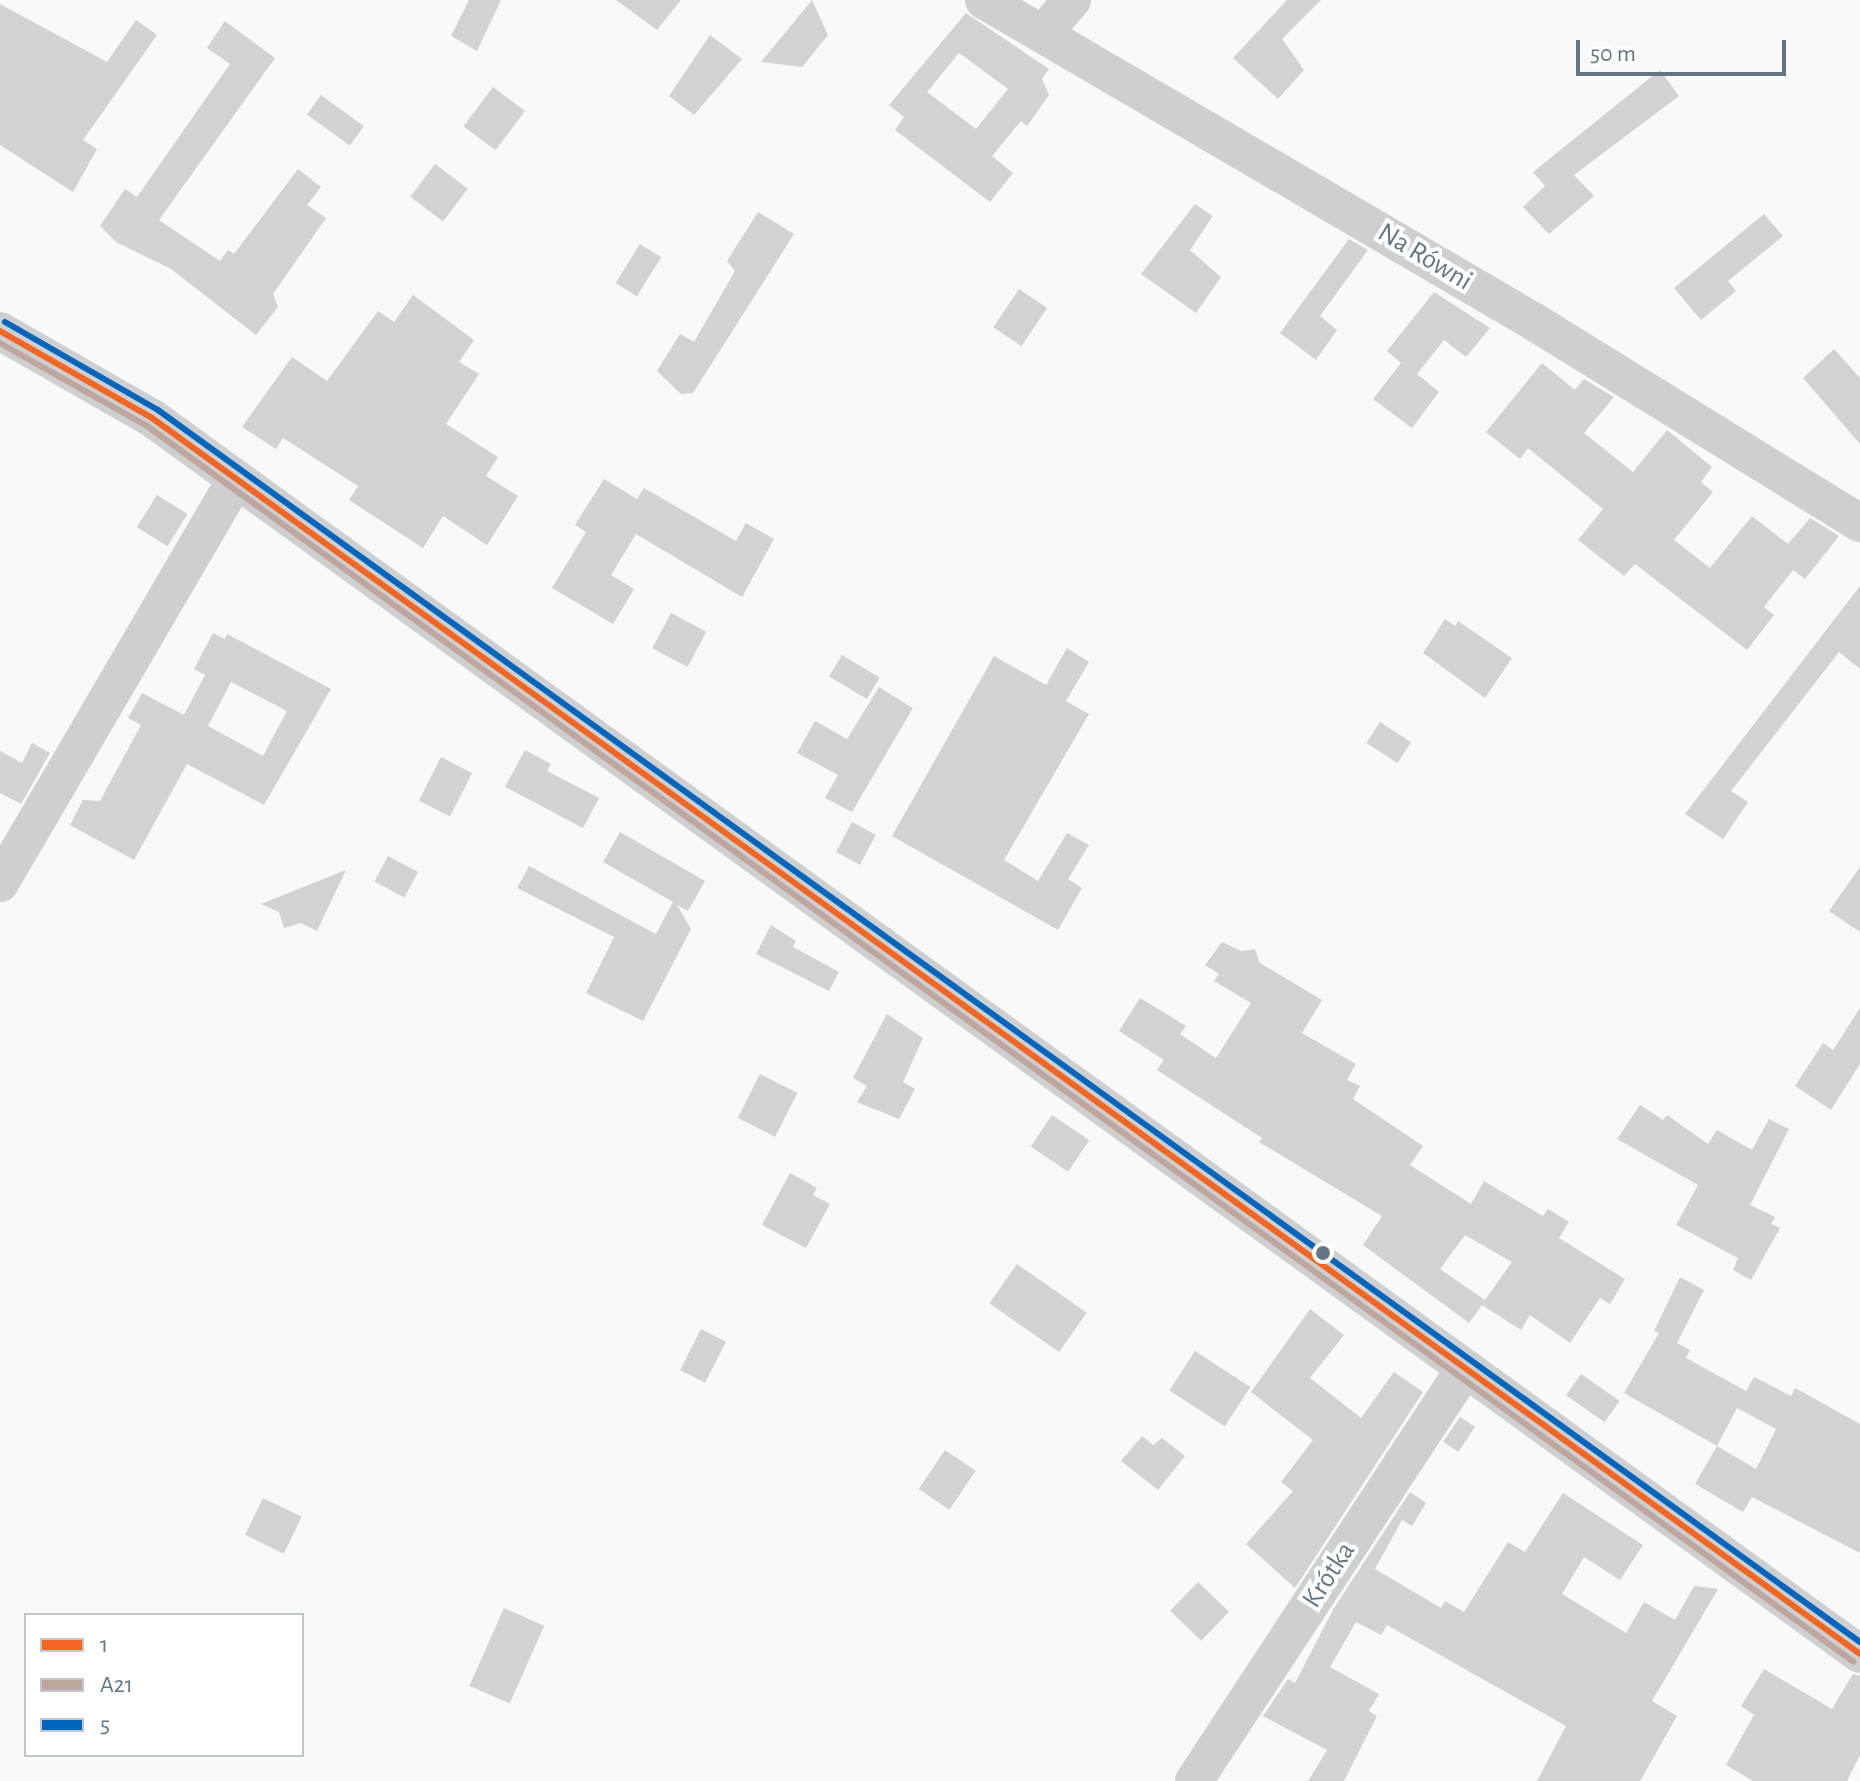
<!DOCTYPE html>
<meta charset="utf-8">
<style>
body{margin:0}
#map{position:relative;width:1860px;height:1781px;overflow:hidden;background:#f9f9f9;font-family:"Alegreya Sans",sans-serif}
div>[style]{position:absolute}
[style*='--x']{left:calc(var(--x)*1px);top:calc(var(--y)*1px);width:calc(var(--w)*1px);rotate:calc(var(--a)*1deg)}
.building>*{inset:0;background:#d0d2d3;transform-origin:0 0}
.minor>*{height:38px;margin:-19px;padding:0 19px;transform-origin:19px;border-radius:19px;background:#cecfd0}
.bus-1>*{height:6px;margin:-3px;padding:0 3px;transform-origin:3px;border-radius:3px;background:#f26522}
.bus-2>*{height:6px;margin:-3px;padding:0 3px;transform-origin:3px;border-radius:3px;background:#bea59d}
.bus-3>*{height:6px;margin:-3px;padding:0 3px;transform-origin:3px;border-radius:3px;background:#0065bd}
.dots>*{width:22px;height:22px;translate:-50% -50%;box-sizing:border-box;border:4px solid #fff;border-radius:50%}
span{translate:-50% -50%;white-space:nowrap;text-align:center;line-height:1.15;-webkit-text-stroke:8px #fff;paint-order:stroke}
.street-label{font-size:28px;color:#657683}
.legend{position:absolute;left:24px;top:1613px;width:280px;height:144px;box-sizing:border-box;background:#fff;border:2px solid #c1c8cd;margin:0;padding:10px 14px;list-style:none;font-size:24px;color:#657683}
.legend li{display:flex;align-items:center;gap:16px;height:40px}
.legend b{width:40px;border:2px solid #c1c8cd}
.scale{position:absolute;left:1576px;top:40px;width:210px;height:36px;box-sizing:border-box;border:4px solid #657683;border-top:0;padding-left:10px;font-size:24px;line-height:28px;white-space:nowrap;color:#657683;-webkit-text-stroke:6px #fff;paint-order:stroke}
</style>
<div id="map">
<div class="building">
<div style="clip-path:polygon(469px 0,501px 0,477px 51px,451px 36px)"></div>
<div style="clip-path:polygon(616px 0,681px 0,657px 30px)"></div>
<div style="clip-path:polygon(812px 0,828px 35px,802px 67px,761px 62px)"></div>
<div style="clip-path:polygon(1287px 0,1321px 0,1282px 39px,1304px 70px,1278px 99px,1233px 58px)"></div>
<div style="clip-path:polygon(0 4px,107px 62px,136px 20px,157px 35px,83px 140px,97px 149px,73px 192px,0 145px)"></div>
<div style="clip-path:polygon(evenodd,966px 13px,1049px 69px,1042px 79px,1049px 95px,1027px 126px,1021px 121px,992px 156px,1013px 173px,990px 202px,895px 130px,904px 117px,889px 105px,966px 13px,959px 53px,1008px 89px,976px 129px,927px 92px,959px 53px)"></div>
<div style="clip-path:polygon(225px 21px,275px 58px,159px 220px,220px 261px,228px 250px,234px 254px,298px 169px,321px 187px,307px 205px,326px 218px,273px 294px,278px 307px,256px 335px,171px 269px,116px 242px,100px 226px,125px 189px,137px 197px,230px 64px,207px 48px)"></div>
<div style="clip-path:polygon(710px 35px,742px 59px,694px 115px,669px 96px)"></div>
<div style="clip-path:polygon(1660px 70px,1679px 96px,1574px 175px,1594px 196px,1549px 234px,1523px 207px,1545px 186px,1533px 172px)"></div>
<div style="left:493px;top:87px;width:40px;height:49px;rotate:37deg"></div>
<div style="left:321px;top:95px;width:53px;height:24px;rotate:36deg"></div>
<div style="left:435px;top:164px;width:41px;height:41px;rotate:37deg"></div>
<div style="clip-path:polygon(1195px 204px,1213px 216px,1190px 250px,1221px 277px,1196px 313px,1141px 274px)"></div>
<div style="clip-path:polygon(758px 212px,794px 234px,693px 393px,681px 394px,657px 371px,680px 334px,694px 342px,735px 271px,727px 261px)"></div>
<div style="clip-path:polygon(1764px 214px,1783px 236px,1728px 281px,1736px 291px,1701px 320px,1674px 288px)"></div>
<div style="clip-path:polygon(1349px 239px,1368px 250px,1320px 316px,1337px 330px,1316px 360px,1280px 333px)"></div>
<div style="left:640px;top:244px;width:25px;height:46px;rotate:32deg"></div>
<div style="left:1019px;top:289px;width:34px;height:46px;rotate:34deg"></div>
<div style="clip-path:polygon(1434px 292px,1490px 328px,1466px 357px,1444px 340px,1417px 374px,1439px 392px,1412px 428px,1373px 399px,1401px 363px,1387px 351px)"></div>
<div style="clip-path:polygon(413px 295px,474px 340px,459px 362px,479px 374px,446px 424px,498px 457px,486px 476px,518px 496px,487px 545px,443px 516px,423px 548px,349px 500px,358px 486px,283px 438px,276px 449px,242px 427px,292px 357px,327px 381px,378px 311px,394px 322px)"></div>
<div style="clip-path:polygon(1834px 349px,1860px 378px,1860px 444px,1803px 378px)"></div>
<div style="clip-path:polygon(1542px 363px,1575px 390px,1584px 379px,1614px 397px,1584px 433px,1633px 472px,1667px 430px,1712px 467px,1701px 482px,1713px 492px,1674px 540px,1710px 568px,1752px 516px,1788px 544px,1810px 518px,1839px 536px,1805px 579px,1793px 570px,1764px 607px,1774px 615px,1747px 650px,1635px 564px,1624px 576px,1578px 540px,1603px 509px,1528px 448px,1520px 459px,1486px 432px)"></div>
<div style="clip-path:polygon(604px 479px,637px 499px,644px 488px,736px 541px,746px 523px,774px 539px,742px 597px,636px 534px,611px 575px,634px 589px,613px 624px,552px 588px,586px 532px,575px 525px)"></div>
<div style="left:157px;top:495px;width:36px;height:38px;rotate:32deg"></div>
<div style="clip-path:polygon(1860px 586px,1860px 669px,1839px 652px,1731px 791px,1748px 802px,1723px 839px,1685px 814px)"></div>
<div style="left:671px;top:613px;width:40px;height:40px;rotate:28deg"></div>
<div style="clip-path:polygon(1445px 619px,1455px 626px,1458px 621px,1512px 658px,1485px 698px,1423px 653px)"></div>
<div style="clip-path:polygon(evenodd,213px 633px,225px 639px,227px 634px,331px 689px,264px 805px,187px 764px,134px 860px,70px 825px,83px 800px,100px 801px,141px 725px,128px 718px,142px 693px,184px 715px,205px 675px,194px 669px,213px 633px,231px 682px,287px 711px,263px 756px,208px 726px,231px 682px)"></div>
<div style="clip-path:polygon(1067px 648px,1089px 662px,1066px 701px,1089px 714px,1004px 860px,1038px 881px,1067px 833px,1089px 845px,1068px 879px,1082px 888px,1058px 930px,892px 836px,994px 656px,1046px 685px)"></div>
<div style="left:842px;top:655px;width:44px;height:25px;rotate:31deg"></div>
<div style="clip-path:polygon(879px 687px,913px 708px,852px 812px,825px 798px,838px 775px,797px 753px,815px 721px,847px 739px)"></div>
<div style="left:1380px;top:722px;width:37px;height:25px;rotate:33deg"></div>
<div style="clip-path:polygon(32px 743px,50px 753px,21px 804px,0 793px,0 751px,22px 763px)"></div>
<div style="clip-path:polygon(525px 750px,551px 764px,547px 771px,599px 798px,583px 828px,505px 787px)"></div>
<div style="left:441px;top:757px;width:35px;height:49px;rotate:27deg"></div>
<div style="left:852px;top:822px;width:27px;height:34px;rotate:28deg"></div>
<div style="clip-path:polygon(620px 832px,705px 881px,688px 911px,677px 905px,691px 929px,643px 1021px,586px 993px,614px 937px,517px 888px,529px 866px,656px 934px,673px 902px,603px 862px)"></div>
<div style="left:388px;top:856px;width:34px;height:29px;rotate:28deg"></div>
<div style="clip-path:polygon(1860px 867px,1860px 932px,1829px 911px)"></div>
<div style="clip-path:polygon(346px 870px,317px 931px,301px 923px,284px 928px,279px 912px,261px 904px)"></div>
<div style="clip-path:polygon(771px 925px,796px 941px,793px 947px,839px 972px,829px 991px,756px 954px)"></div>
<div style="clip-path:polygon(evenodd,1222px 942px,1241px 951px,1255px 949px,1260px 963px,1322px 1000px,1302px 1033px,1356px 1064px,1347px 1080px,1360px 1086px,1353px 1099px,1423px 1146px,1410px 1165px,1471px 1204px,1484px 1181px,1543px 1216px,1548px 1209px,1569px 1222px,1559px 1238px,1625px 1279px,1610px 1304px,1600px 1298px,1570px 1343px,1530px 1315px,1521px 1330px,1482px 1305px,1469px 1323px,1363px 1245px,1382px 1216px,1259px 1142px,1262px 1138px,1157px 1070px,1164px 1060px,1119px 1031px,1140px 998px,1186px 1026px,1180px 1034px,1216px 1058px,1251px 1003px,1214px 981px,1219px 974px,1205px 965px,1222px 942px,1465px 1235px,1512px 1262px,1485px 1300px,1440px 1269px,1465px 1235px)"></div>
<div style="clip-path:polygon(1860px 1008px,1860px 1064px,1831px 1110px,1795px 1086px,1823px 1043px,1833px 1050px)"></div>
<div style="clip-path:polygon(887px 1014px,923px 1038px,903px 1082px,915px 1089px,899px 1119px,857px 1102px,867px 1086px,853px 1078px)"></div>
<div style="left:760px;top:1074px;width:42px;height:49px;rotate:27deg"></div>
<div style="clip-path:polygon(1640px 1105px,1663px 1120px,1667px 1115px,1708px 1144px,1717px 1130px,1752px 1150px,1769px 1119px,1789px 1129px,1750px 1205px,1775px 1217px,1771px 1224px,1780px 1228px,1751px 1280px,1733px 1270px,1738px 1258px,1676px 1225px,1698px 1185px,1617px 1139px)"></div>
<div style="left:1052px;top:1115px;width:45px;height:38px;rotate:34deg"></div>
<div style="clip-path:polygon(790px 1173px,817px 1188px,813px 1195px,830px 1204px,806px 1248px,762px 1225px)"></div>
<div style="left:1017px;top:1264px;width:85px;height:48px;rotate:35deg"></div>
<div style="clip-path:polygon(evenodd,1680px 1277px,1704px 1290px,1677px 1343px,1690px 1350px,1686px 1358px,1746px 1391px,1754px 1377px,1791px 1396px,1795px 1388px,1860px 1424px,1860px 1553px,1752px 1497px,1743px 1512px,1695px 1484px,1717px 1446px,1624px 1393px,1659px 1333px,1654px 1331px,1680px 1277px,1737px 1408px,1776px 1429px,1756px 1469px,1717px 1446px,1737px 1408px)"></div>
<div style="clip-path:polygon(1310px 1309px,1344px 1335px,1310px 1378px,1361px 1418px,1394px 1372px,1423px 1392px,1295px 1588px,1246px 1544px,1293px 1491px,1281px 1482px,1313px 1440px,1251px 1392px)"></div>
<div style="left:701px;top:1329px;width:28px;height:46px;rotate:27deg"></div>
<div style="left:1195px;top:1351px;width:66px;height:47px;rotate:33deg"></div>
<div style="left:1581px;top:1374px;width:47px;height:26px;rotate:35deg"></div>
<div style="left:1460px;top:1417px;width:18px;height:30px;rotate:34deg"></div>
<div style="clip-path:polygon(1142px 1436px,1153px 1445px,1162px 1438px,1185px 1456px,1158px 1490px,1121px 1461px)"></div>
<div style="left:945px;top:1450px;width:37px;height:47px;rotate:34deg"></div>
<div style="clip-path:polygon(1410px 1492px,1426px 1503px,1412px 1526px,1402px 1520px,1375px 1569px,1441px 1608px,1445px 1601px,1464px 1612px,1508px 1542px,1525px 1552px,1563px 1493px,1643px 1545px,1620px 1580px,1584px 1557px,1562px 1594px,1626px 1633px,1644px 1602px,1675px 1620px,1694px 1586px,1718px 1589px,1652px 1701px,1677px 1716px,1640px 1781px,1537px 1781px,1566px 1726px,1387px 1625px,1381px 1635px,1356px 1622px,1330px 1667px,1379px 1694px,1369px 1711px,1377px 1716px,1344px 1781px,1308px 1781px,1327px 1750px,1263px 1716px,1288px 1679px,1295px 1683px,1334px 1608px)"></div>
<div style="left:263px;top:1498px;width:43px;height:41px;rotate:26deg"></div>
<div style="left:1198px;top:1582px;width:43px;height:40px;rotate:44deg"></div>
<div style="left:504px;top:1608px;width:44px;height:85px;rotate:24deg"></div>
<div style="clip-path:polygon(1764px 1669px,1832px 1709px,1853px 1674px,1860px 1676px,1860px 1755px,1847px 1781px,1753px 1781px,1726px 1765px,1754px 1715px,1741px 1706px)"></div>
</div>
<div class="minor">
<div style="--x:984;--y:0;--w:634;--a:30.33"></div>
<div style="--x:1531;--y:320;--w:387;--a:31.7"></div>
<div style="--x:1045;--y:31;--w:41;--a:-48.9"></div>
<div style="--x:0;--y:331;--w:175;--a:29.8"></div>
<div style="--x:152;--y:418;--w:2108;--a:35.89"></div>
<div style="--x:0;--y:883;--w:468;--a:-59.7"></div>
<div style="--x:1194;--y:1781;--w:493;--a:-56.7"></div>
</div>
<div class="bus-1">
<div style="--x:0;--y:331;--w:175;--a:29.8"></div>
<div style="--x:152;--y:418;--w:2108;--a:35.89"></div>
</div>
<div class="bus-2">
<div style="--x:0;--y:343;--w:169;--a:29.5"></div>
<div style="--x:147;--y:426;--w:2107;--a:35.91"></div>
</div>
<div class="bus-3">
<div style="--x:5;--y:322;--w:177;--a:29.9"></div>
<div style="--x:158;--y:410;--w:2101;--a:35.9"></div>
</div>
<div class="dots">
<div style="left:1323px;top:1253px;background:#657683"></div>
</div>
<div class="street-label">
<span style="left:1425px;top:257px;rotate:31deg">Na Równi</span>
<span style="left:1329px;top:1575px;rotate:-57deg">Krótka</span>
</div>
<ul class="legend">
<li><b style="height:10px;background:#f26522"></b>1</li>
<li><b style="height:10px;background:#bea59d"></b>A21</li>
<li><b style="height:10px;background:#0065bd"></b>5</li>
</ul>
<div class="scale">50 m</div>
</div>
